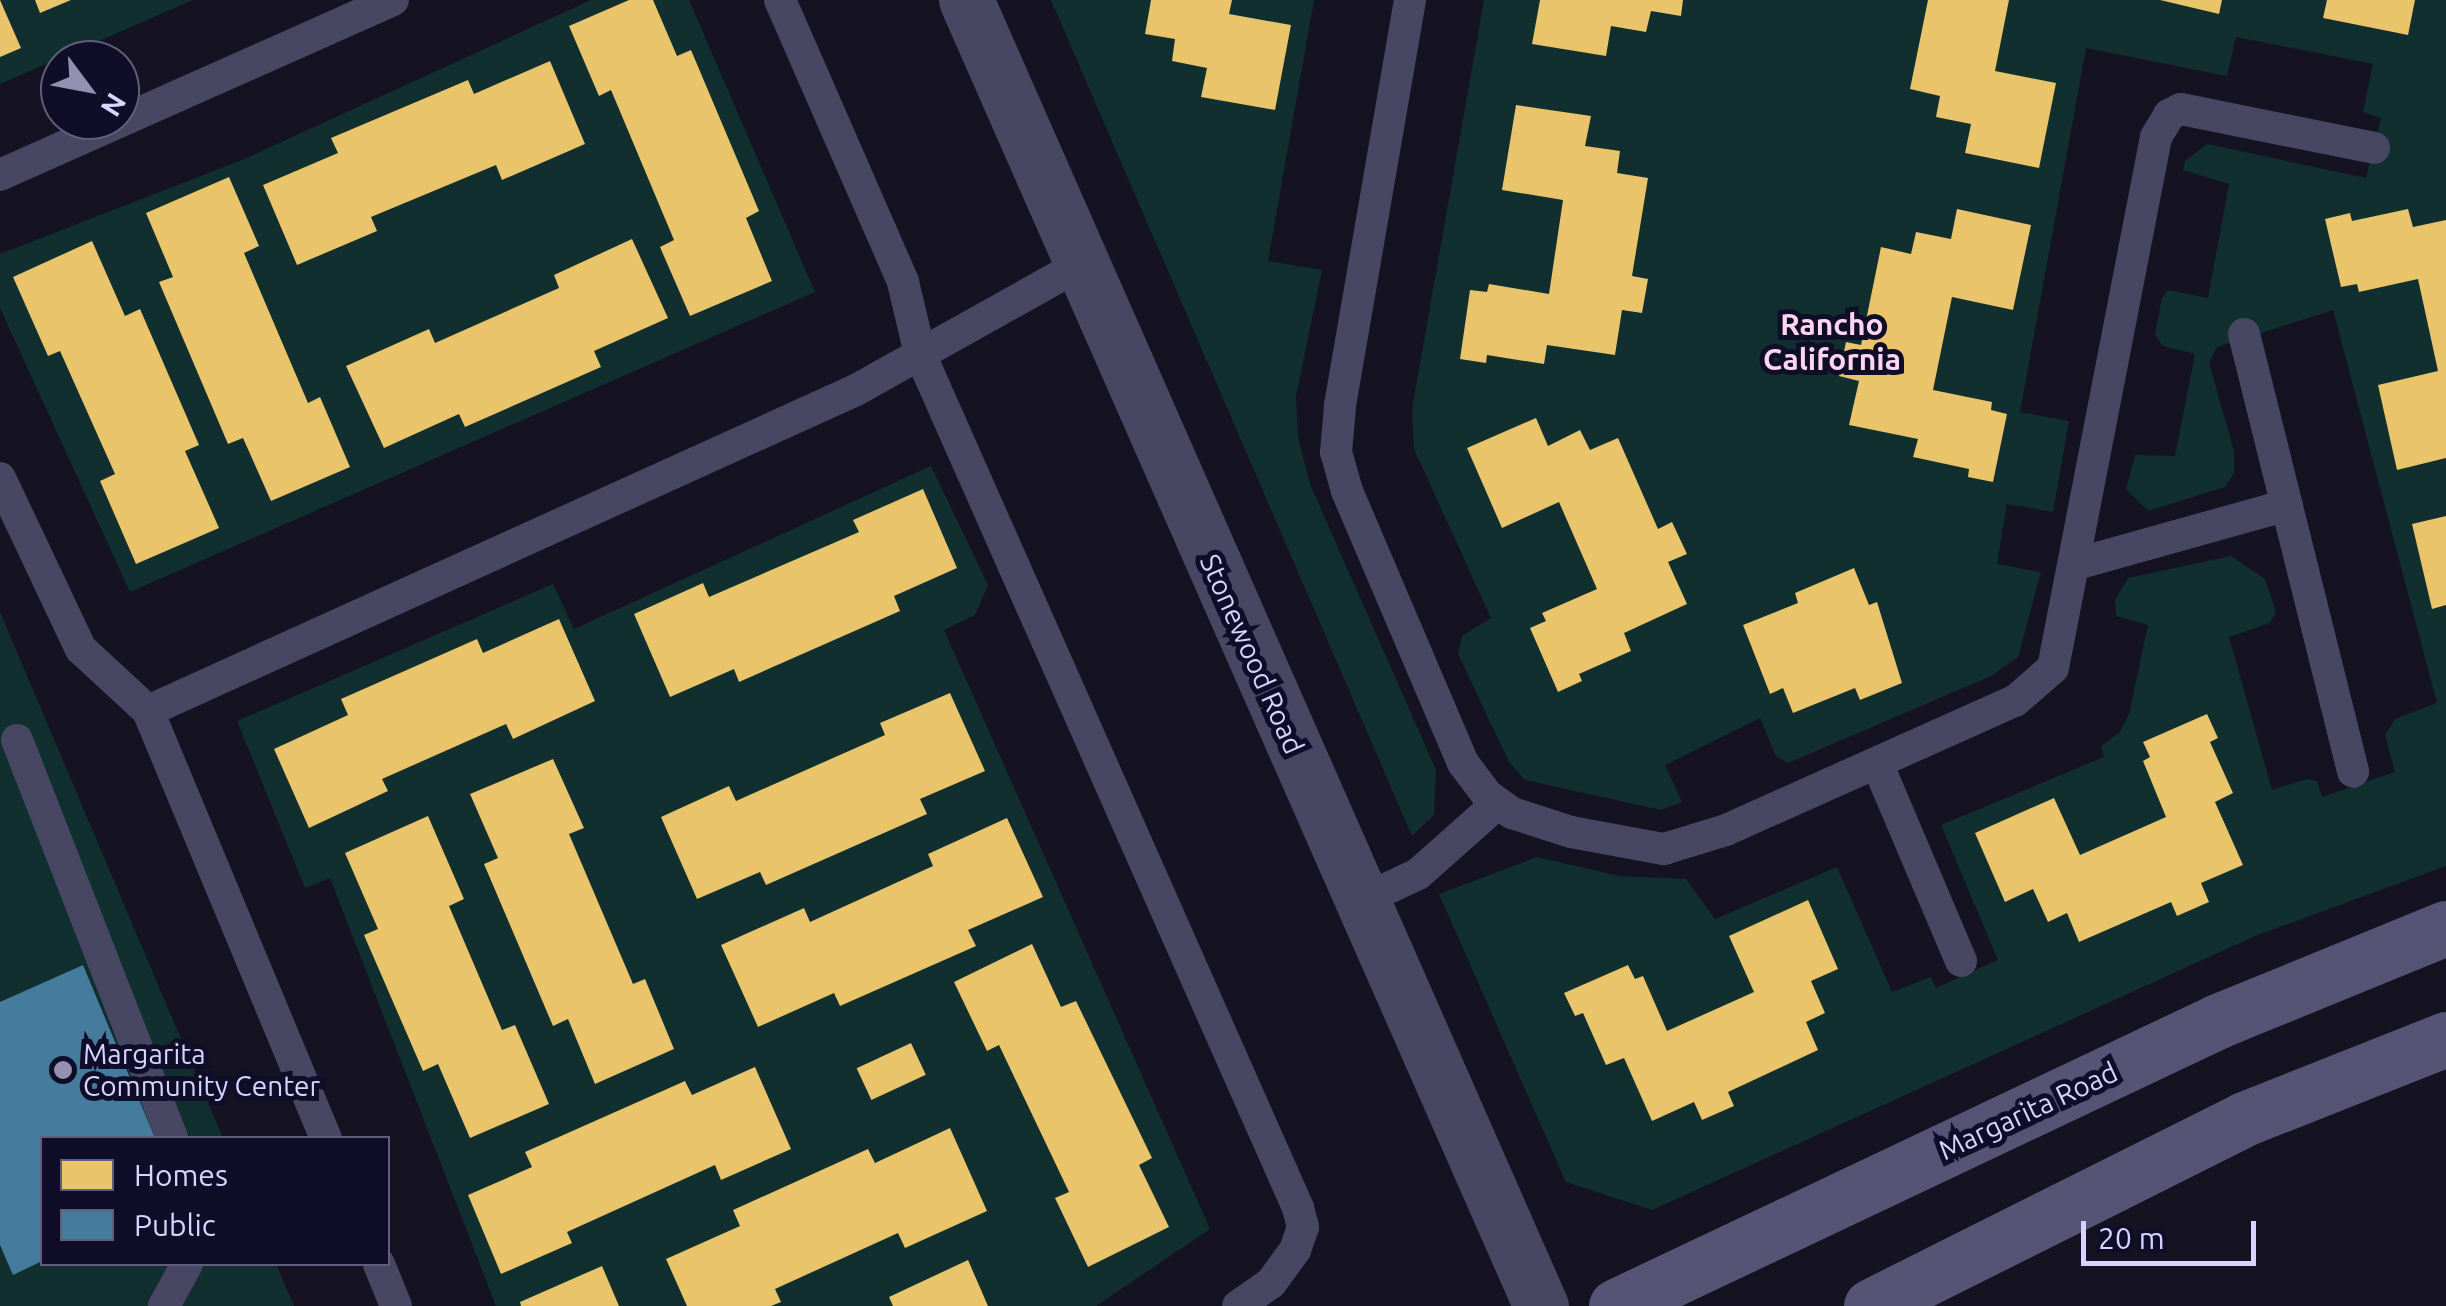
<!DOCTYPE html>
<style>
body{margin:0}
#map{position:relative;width:2446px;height:1306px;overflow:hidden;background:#151322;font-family:Ubuntu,sans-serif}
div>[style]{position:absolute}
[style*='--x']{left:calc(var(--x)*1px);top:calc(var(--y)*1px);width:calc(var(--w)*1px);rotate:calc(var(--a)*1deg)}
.green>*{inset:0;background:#102f2e}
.homes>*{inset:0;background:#e9c46a;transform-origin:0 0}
.public>*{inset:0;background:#457b9d}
.lane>*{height:32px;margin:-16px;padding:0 16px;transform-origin:16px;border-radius:16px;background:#474763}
.street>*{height:55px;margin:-27.5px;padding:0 27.5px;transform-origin:27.5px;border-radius:27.5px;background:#474763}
.secondary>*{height:55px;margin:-27.5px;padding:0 27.5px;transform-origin:27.5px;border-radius:27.5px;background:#565475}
.dots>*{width:28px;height:28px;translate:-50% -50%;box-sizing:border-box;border:5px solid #100d28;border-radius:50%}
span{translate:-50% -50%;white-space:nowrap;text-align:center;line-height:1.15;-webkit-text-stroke:10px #100d28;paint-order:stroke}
.street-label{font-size:28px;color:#d7d4ff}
.poi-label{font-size:28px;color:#d7d4ff}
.left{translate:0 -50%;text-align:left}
.neighbourhood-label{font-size:30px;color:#ffd6f1;font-weight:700}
.legend{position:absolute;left:40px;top:1136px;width:350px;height:130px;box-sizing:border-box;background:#100d28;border:2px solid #605d7e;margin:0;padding:12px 18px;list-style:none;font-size:30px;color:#d7d4ff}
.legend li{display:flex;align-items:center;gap:20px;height:50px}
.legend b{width:50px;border:2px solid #605d7e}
.north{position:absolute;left:40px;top:40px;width:100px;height:100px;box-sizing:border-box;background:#100d28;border:2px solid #605d7e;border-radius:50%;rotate:122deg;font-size:28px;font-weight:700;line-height:40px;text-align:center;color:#d7d4ff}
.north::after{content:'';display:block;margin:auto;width:35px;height:45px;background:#9390b2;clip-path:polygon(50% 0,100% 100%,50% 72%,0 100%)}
.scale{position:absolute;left:2081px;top:1221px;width:175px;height:45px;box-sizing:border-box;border:5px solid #d7d4ff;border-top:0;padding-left:12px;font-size:30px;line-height:35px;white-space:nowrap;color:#d7d4ff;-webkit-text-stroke:8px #100d28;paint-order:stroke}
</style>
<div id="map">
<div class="green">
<div style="clip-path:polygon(0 0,193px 0,0 84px)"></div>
<div style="clip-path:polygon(591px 0,689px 0,815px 292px,130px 592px,0 308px,0 254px,242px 160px)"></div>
<div style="clip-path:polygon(1051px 0,1314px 0,1268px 261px,1322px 270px,1296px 396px,1298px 437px,1310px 484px,1436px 770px,1434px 815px,1412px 836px)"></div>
<div style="clip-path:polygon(1484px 0,2446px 0,2446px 866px,2255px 936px,1652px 1210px,1566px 1182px,1439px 894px,1537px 857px,1619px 876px,1686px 879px,1715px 919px,1837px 867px,1892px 992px,1931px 977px,1936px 988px,1998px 960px,1941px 825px,2104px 757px,2101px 746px,2120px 732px,2129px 714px,2148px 625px,2116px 616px,2115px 600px,2128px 578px,2231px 556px,2265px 579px,2276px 612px,2270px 623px,2229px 637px,2272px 790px,2307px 779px,2317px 781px,2322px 797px,2395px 772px,2385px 735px,2395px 719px,2437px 703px,2333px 310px,2217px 347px,2209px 363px,2234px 451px,2234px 473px,2225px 487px,2148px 511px,2126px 489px,2135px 455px,2175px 456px,2195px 354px,2163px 346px,2155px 335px,2162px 298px,2168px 290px,2208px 298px,2229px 184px,2183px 170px,2185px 161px,2207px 144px,2366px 178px,2381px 118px,2363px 112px,2373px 64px,2236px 37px,2227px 76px,2086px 48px,2020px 412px,2069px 421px,2053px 512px,2007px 504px,1997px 564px,2041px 572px,2018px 657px,1991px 676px,1788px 763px,1776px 756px,1760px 718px,1665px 765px,1682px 802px,1661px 810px,1525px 780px,1509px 762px,1458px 654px,1462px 636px,1491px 618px,1414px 449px,1412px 409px)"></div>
<div style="clip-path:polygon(931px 466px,988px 585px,975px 615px,944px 630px,1210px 1229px,1096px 1306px,496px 1306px,330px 878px,305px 888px,237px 721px,553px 584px,574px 629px)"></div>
<div style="clip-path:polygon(0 612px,223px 1138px,42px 1138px,42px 1264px,276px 1264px,294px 1306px,0 1306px)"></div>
</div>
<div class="homes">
<div style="clip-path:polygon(0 0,21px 48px,0 57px)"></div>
<div style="clip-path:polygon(35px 0,71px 0,40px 13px)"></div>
<div style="clip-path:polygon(629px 0,653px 0,677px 56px,691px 50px,759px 211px,746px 218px,772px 281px,690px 316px,660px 247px,674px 240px,611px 90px,599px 96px,569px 26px)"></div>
<div style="clip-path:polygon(1151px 0,1232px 0,1229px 14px,1291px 25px,1275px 110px,1201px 97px,1207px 68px,1172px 61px,1175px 39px,1145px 34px)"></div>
<div style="clip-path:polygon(1540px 0,1683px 0,1681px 16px,1651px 11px,1646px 32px,1611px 26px,1606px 56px,1532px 44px)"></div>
<div style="clip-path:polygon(1928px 0,2009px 0,1995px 71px,2056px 83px,2039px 168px,1965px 153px,1971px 124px,1936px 117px,1940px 96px,1910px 89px)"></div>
<div style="clip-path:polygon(2160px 0,2222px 0,2219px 14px)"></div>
<div style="clip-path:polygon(2327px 0,2415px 0,2408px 35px,2323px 18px)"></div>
<div style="clip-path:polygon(550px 61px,585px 144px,502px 180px,496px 165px,371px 217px,377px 231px,297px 265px,263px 185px,338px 153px,331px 138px,468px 80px,474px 94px)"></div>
<div style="clip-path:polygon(1516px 105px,1591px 116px,1585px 146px,1620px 151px,1617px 173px,1648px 178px,1632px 276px,1648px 279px,1642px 313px,1622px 310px,1615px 355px,1547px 345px,1544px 364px,1487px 355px,1486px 363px,1460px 359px,1470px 290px,1487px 292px,1489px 284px,1549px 294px,1563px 200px,1502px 190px)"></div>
<div style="clip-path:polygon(229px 177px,259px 246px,244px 253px,308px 403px,320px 397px,350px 467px,271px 501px,243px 438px,228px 444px,159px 282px,173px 277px,146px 213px)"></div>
<div style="clip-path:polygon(1957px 209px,2031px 225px,2013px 310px,1952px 297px,1933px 390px,1992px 402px,1991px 410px,2007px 414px,1993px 482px,1968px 477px,1969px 469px,1913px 457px,1918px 439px,1849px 425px,1859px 381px,1839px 376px,1846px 342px,1861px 345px,1881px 247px,1911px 254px,1916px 232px,1951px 239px)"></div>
<div style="clip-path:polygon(2408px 209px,2413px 227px,2446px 220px,2446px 458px,2397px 470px,2378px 385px,2438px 371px,2418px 279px,2359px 292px,2357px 284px,2341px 287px,2325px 219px,2350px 213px,2352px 221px)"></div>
<div style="clip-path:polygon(632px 239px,668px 318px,594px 351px,601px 367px,465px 427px,459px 414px,384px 448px,346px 366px,429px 329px,435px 343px,559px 288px,554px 275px)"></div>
<div style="clip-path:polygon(92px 241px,125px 316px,140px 309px,199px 445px,185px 451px,219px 528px,136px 564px,100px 481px,115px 474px,60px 351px,48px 356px,13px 277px)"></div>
<div style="clip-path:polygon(1536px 418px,1548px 446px,1580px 430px,1590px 450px,1618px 438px,1658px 529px,1672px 522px,1687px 554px,1668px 562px,1687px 604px,1624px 633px,1631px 651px,1579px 674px,1582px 681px,1558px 692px,1530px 628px,1546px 621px,1542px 613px,1597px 589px,1559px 502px,1502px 528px,1467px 448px)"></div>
<div style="clip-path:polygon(923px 489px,957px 568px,894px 596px,900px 611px,739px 682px,734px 669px,670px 697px,634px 614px,703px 583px,709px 597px,859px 532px,853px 520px)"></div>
<div style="clip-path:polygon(2446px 516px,2446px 605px,2432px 609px,2412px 524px)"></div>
<div style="clip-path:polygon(1854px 568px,1869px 605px,1877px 602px,1902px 683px,1860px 700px,1855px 688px,1793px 713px,1783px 688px,1770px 694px,1743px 625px,1798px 603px,1795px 593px)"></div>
<div style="clip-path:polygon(559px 619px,595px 701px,513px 739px,506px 724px,382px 779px,388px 791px,309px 828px,274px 749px,348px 715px,341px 699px,477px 639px,483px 653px)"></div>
<div style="clip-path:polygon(950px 693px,985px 771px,920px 799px,927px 814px,766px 885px,760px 872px,697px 899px,661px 817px,729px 786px,736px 801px,885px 735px,880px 723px)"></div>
<div style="clip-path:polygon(2207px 714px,2218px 738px,2210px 742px,2233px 793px,2215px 802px,2243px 865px,2201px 883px,2209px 902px,2177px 916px,2171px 902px,2079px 942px,2067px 913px,2048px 922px,2033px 889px,2005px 902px,1975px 833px,2054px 798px,2080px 855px,2166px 817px,2143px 761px,2150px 757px,2143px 742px)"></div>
<div style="clip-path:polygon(553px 759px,584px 828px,569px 834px,633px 984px,645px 979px,674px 1049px,595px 1084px,568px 1019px,553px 1026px,484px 864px,498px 858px,470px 794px)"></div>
<div style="clip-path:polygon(428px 816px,464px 899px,449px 906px,502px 1030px,515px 1025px,549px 1104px,470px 1138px,438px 1064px,423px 1071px,364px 935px,378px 929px,345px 853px)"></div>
<div style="clip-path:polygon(1007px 818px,1043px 897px,968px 930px,976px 946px,840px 1006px,834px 993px,758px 1027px,721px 945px,804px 908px,810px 922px,933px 866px,928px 854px)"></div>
<div style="clip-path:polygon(1808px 900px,1838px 969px,1811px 981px,1825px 1013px,1806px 1022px,1818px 1050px,1728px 1092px,1734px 1106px,1702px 1120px,1694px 1102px,1652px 1121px,1624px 1058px,1606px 1065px,1583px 1013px,1575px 1016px,1564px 993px,1628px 965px,1635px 979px,1643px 976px,1667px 1031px,1754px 992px,1729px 936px)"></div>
<div style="clip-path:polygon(1032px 944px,1061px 1007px,1076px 1001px,1152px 1158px,1139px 1165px,1169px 1227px,1088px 1267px,1055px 1198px,1069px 1192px,999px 1045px,987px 1051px,954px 982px)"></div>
<div style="left:911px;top:1043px;width:35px;height:60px;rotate:65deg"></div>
<div style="clip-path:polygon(755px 1067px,791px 1149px,721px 1180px,715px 1165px,567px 1232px,572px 1243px,501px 1274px,468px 1195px,532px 1167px,525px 1152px,685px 1081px,692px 1095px)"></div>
<div style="clip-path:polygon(950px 1128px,987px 1211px,905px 1248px,898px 1233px,775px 1289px,781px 1302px,771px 1306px,687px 1306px,666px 1259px,740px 1226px,733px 1210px,868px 1149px,875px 1163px)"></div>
<div style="clip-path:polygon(968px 1260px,988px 1306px,893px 1306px,889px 1297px)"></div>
<div style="clip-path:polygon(602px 1266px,619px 1306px,521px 1306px,520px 1302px)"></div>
</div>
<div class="public">
<div style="clip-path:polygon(83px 965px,155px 1138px,42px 1138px,42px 1261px,13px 1275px,0 1245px,0 1002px)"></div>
</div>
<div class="lane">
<div style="--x:780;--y:0;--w:308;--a:66.4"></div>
<div style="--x:903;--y:282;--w:74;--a:76.7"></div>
<div style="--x:920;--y:354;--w:934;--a:66.12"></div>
<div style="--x:1298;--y:1208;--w:20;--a:75"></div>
<div style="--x:1303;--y:1227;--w:24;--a:109"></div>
<div style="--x:1295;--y:1250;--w:41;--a:126"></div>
<div style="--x:1271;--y:1283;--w:40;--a:145.1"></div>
<div style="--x:1410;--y:0;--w:413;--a:99.8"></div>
<div style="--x:1340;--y:407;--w:45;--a:95.1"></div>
<div style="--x:1336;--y:452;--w:41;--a:74.2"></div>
<div style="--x:1347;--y:491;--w:296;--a:66.9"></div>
<div style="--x:1463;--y:763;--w:40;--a:53"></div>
<div style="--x:1487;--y:795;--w:31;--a:36"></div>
<div style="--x:1512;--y:813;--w:62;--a:17.9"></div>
<div style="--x:1571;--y:832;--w:95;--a:10.4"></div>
<div style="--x:1664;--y:849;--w:65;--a:-17"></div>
<div style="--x:1726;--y:830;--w:316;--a:-24.1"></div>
<div style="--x:2015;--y:701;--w:50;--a:-41"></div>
<div style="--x:2053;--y:668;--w:541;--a:-79.02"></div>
<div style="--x:2156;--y:137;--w:26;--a:-59"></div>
<div style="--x:2169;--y:115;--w:13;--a:-27"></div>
<div style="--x:2181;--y:109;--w:197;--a:11.4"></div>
<div style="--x:0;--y:175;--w:430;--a:-24"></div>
<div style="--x:2244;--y:334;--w:451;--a:76"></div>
<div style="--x:0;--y:478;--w:189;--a:64.7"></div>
<div style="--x:81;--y:649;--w:91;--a:42.8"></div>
<div style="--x:148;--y:711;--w:463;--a:67.4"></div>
<div style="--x:2076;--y:564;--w:219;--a:-15.6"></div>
<div style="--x:148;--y:711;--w:777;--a:-24.39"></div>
<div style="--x:856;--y:390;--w:257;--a:-29.2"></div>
<div style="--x:17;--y:740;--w:427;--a:68.7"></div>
<div style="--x:1877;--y:763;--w:215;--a:67"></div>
<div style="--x:1361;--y:901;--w:63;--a:-25.3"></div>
<div style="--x:1418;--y:874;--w:107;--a:-41.6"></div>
<div style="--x:379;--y:1264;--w:45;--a:68"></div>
<div style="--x:164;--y:1306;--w:48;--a:-61.3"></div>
</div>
<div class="street">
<div style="--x:966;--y:0;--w:1427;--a:66.24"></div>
</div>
<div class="secondary">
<div style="--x:1616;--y:1306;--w:666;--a:-25.33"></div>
<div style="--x:2218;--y:1021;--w:246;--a:-22.2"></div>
<div style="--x:1871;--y:1306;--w:417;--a:-26.6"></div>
<div style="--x:2244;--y:1119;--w:217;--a:-21.6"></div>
</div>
<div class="dots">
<div style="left:63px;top:1070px;background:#9390b2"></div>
</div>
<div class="street-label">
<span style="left:1252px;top:654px;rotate:66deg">Stonewood Road</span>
<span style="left:2028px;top:1111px;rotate:-25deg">Margarita Road</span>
</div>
<div class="poi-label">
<span class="left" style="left:83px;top:1070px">Margarita<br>Community Center</span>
</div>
<div class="neighbourhood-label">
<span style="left:1832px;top:341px">Rancho<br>California</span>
</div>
<ul class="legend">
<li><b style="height:28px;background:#e9c46a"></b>Homes</li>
<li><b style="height:28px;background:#457b9d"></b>Public</li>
</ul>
<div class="north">N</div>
<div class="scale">20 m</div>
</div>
